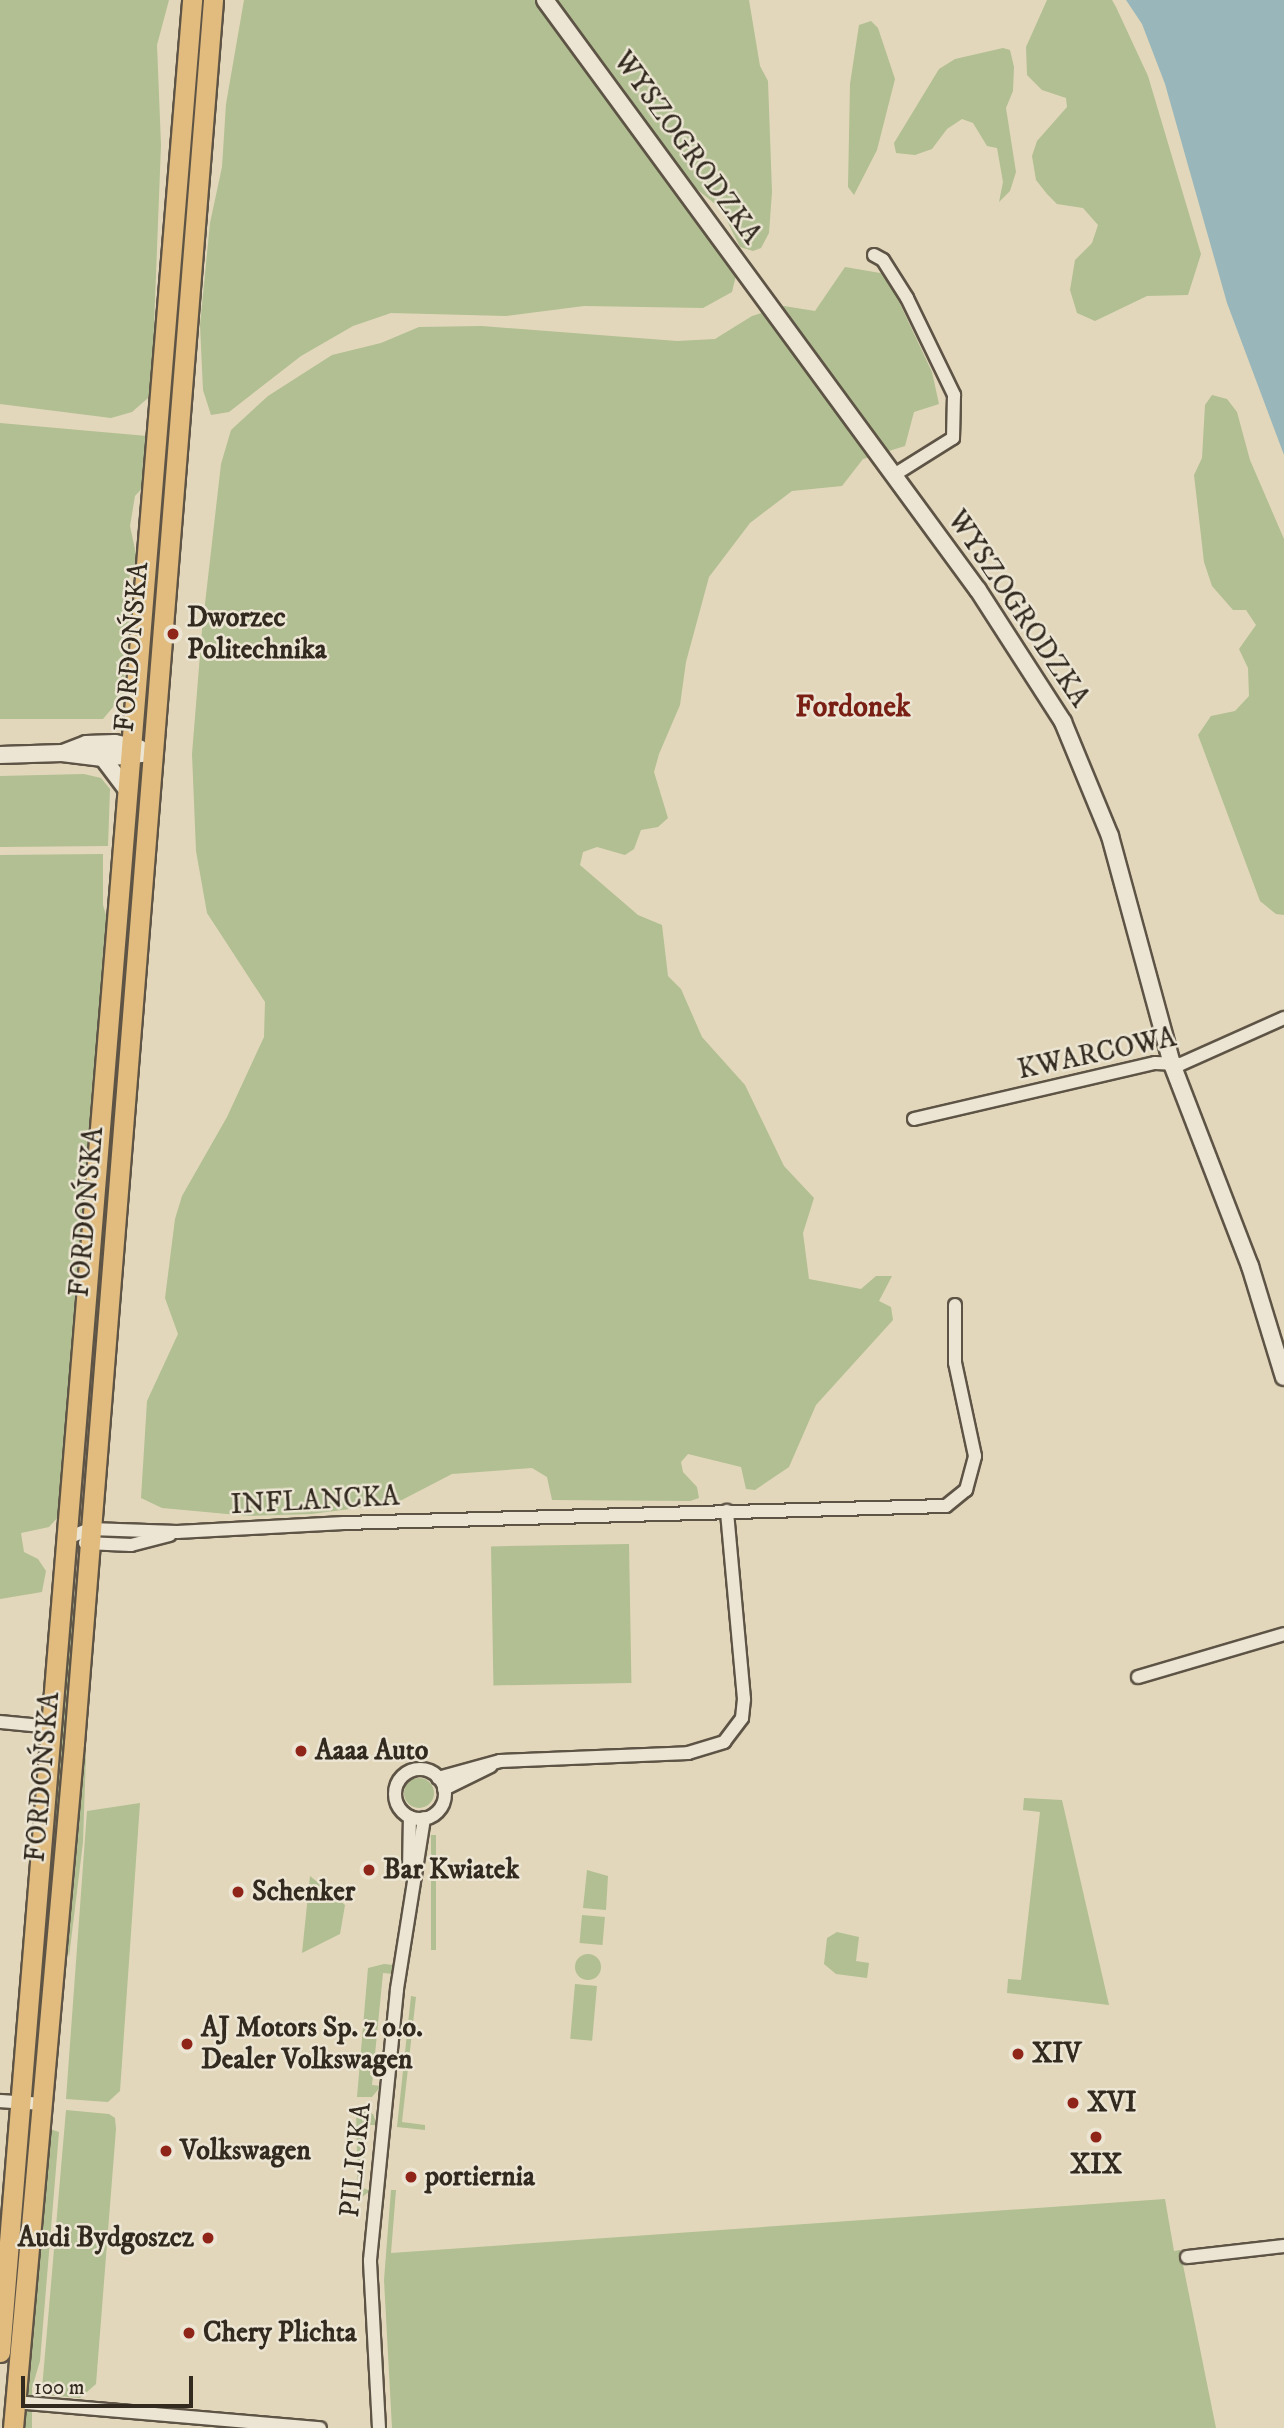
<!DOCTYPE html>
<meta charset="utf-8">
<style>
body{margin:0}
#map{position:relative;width:1284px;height:2428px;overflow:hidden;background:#e2d7bb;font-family:"IM FELL DW Pica",serif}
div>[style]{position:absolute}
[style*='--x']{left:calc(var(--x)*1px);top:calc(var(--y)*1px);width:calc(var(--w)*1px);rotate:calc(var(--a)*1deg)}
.green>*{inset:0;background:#b1bf92;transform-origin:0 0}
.round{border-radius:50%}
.water>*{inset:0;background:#99b7ba}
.roads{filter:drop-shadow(2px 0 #5e5446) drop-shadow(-2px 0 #5e5446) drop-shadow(0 2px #5e5446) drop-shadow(0 -2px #5e5446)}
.street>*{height:12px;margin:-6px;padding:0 6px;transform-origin:6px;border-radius:6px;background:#ece5d3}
.street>.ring{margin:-6px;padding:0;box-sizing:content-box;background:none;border:12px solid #ece5d3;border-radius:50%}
.secondary>*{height:16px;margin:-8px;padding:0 8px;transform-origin:8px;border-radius:8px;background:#ece5d3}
.primary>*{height:19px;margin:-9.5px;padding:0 9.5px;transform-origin:9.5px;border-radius:9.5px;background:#e1bc7e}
.dots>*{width:19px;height:19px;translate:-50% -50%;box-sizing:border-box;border:4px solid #ece5d3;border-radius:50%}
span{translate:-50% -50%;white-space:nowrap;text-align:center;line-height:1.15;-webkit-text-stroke:5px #ece5d3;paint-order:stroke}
.street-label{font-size:28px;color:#32291f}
.poi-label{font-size:28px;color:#32291f;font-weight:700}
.left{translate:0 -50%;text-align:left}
.right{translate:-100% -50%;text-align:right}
.neighbourhood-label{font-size:30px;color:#7a1f14;font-weight:700}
.scale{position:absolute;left:21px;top:2376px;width:172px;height:32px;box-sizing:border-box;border:4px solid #32291f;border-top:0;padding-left:9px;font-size:21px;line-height:24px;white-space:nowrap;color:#32291f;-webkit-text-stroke:5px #ece5d3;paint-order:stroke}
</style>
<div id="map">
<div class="green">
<div style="clip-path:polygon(0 0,169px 0,157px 45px,161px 145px,152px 378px,148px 398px,132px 412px,111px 418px,0 404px)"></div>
<div style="clip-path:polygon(199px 0,207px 0,171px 409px,167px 411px)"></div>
<div style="clip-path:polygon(244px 0,535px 0,737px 271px,732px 292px,703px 308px,584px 306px,506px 316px,391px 313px,353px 326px,301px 356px,229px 412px,211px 415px,203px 390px,200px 325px,210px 223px,222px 167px,226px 104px)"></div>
<div style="clip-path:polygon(557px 0,749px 0,760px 66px,768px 81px,772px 192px,769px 233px,761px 248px,753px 251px,740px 247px,721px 209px,675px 171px,625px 91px)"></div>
<div style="clip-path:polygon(1047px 0,1112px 0,1116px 7px,1148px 76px,1201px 254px,1188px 295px,1147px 296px,1095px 321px,1077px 313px,1070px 290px,1075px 260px,1092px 243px,1098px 225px,1083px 208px,1057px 204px,1047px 194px,1036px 180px,1032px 156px,1037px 141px,1067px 107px,1066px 98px,1042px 90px,1027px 75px,1026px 47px)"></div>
<div style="clip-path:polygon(871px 21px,878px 28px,895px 79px,877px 150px,854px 195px,848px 187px,850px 84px,859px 25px)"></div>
<div style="clip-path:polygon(1003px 48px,1010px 50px,1014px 67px,1013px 91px,1006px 108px,1016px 172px,1010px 191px,999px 202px,1003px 182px,997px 148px,987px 146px,973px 123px,962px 119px,947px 129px,932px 149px,915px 155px,896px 153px,894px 143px,939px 69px,955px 59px)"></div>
<div style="clip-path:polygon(845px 267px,886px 274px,932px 372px,939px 404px,914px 412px,905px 446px,863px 459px,842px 486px,792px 491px,750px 523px,709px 577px,686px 662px,680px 705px,659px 754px,654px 772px,668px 818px,658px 827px,641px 830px,634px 849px,625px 855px,597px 847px,583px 852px,580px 865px,638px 915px,662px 925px,668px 976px,681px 989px,702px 1037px,745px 1085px,784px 1166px,814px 1198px,803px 1233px,809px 1279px,861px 1289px,876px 1276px,892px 1276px,879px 1301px,891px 1307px,893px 1320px,816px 1405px,789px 1467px,755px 1490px,746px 1489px,741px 1467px,688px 1454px,681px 1462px,683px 1472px,697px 1487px,699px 1498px,690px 1501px,552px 1500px,547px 1477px,532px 1468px,452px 1474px,396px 1503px,311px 1514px,249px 1516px,162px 1508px,141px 1498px,147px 1401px,178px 1334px,165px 1298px,175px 1219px,182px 1196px,227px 1117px,264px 1037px,265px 1002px,207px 913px,196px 851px,192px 754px,202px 630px,221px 464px,231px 430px,268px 396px,332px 355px,381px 343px,419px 327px,482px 326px,677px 341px,715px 339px,752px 316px,784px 306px,815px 311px)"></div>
<div style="clip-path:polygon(1212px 395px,1227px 399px,1237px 412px,1250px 460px,1284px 539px,1284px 915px,1276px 914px,1260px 901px,1198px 735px,1211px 716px,1235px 711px,1249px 696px,1248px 668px,1239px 649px,1256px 625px,1246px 610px,1233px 610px,1212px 586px,1204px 562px,1194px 475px,1202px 458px,1205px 405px)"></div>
<div style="clip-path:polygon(0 423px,147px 436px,146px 484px,135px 496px,130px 526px,137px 559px,125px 587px,132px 621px,123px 632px,125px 693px,103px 719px,0 719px)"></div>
<div style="clip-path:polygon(165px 433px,170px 440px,149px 710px,141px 710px)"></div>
<div style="clip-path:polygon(84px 774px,101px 778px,110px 789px,108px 846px,0 847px,0 776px)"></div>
<div style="clip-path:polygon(103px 854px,103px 905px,110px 929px,60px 1515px,49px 1527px,21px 1533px,24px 1552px,38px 1559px,46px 1571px,42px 1592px,0 1599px,0 855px)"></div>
<div style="left:629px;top:1544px;width:139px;height:138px;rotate:89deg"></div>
<div style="clip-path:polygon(69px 1578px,75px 1579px,68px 1747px,33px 2095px,30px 2092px)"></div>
<div style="clip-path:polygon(86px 1754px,83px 1842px,69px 1957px,66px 1933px,81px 1756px)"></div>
<div class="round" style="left:404px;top:1778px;width:30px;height:30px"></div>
<div style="clip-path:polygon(1024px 1798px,1062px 1800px,1109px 2005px,1007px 1993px,1008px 1979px,1021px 1980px,1040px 1812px,1023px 1810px)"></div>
<div style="clip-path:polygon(140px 1803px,120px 2091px,108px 2102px,66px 2099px,87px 1811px)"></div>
<div style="left:431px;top:1835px;width:5px;height:115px"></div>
<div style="clip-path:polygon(587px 1870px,608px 1876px,606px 1910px,583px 1908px)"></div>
<div style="clip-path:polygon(310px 1876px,345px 1905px,340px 1934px,302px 1953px)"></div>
<div style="left:582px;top:1915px;width:23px;height:28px;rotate:5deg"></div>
<div style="clip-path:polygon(837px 1932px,859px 1937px,856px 1961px,869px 1963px,867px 1978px,836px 1974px,824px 1964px,827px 1938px)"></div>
<div class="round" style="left:575px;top:1954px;width:26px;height:26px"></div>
<div style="clip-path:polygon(384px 1964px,394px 1965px,393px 1974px,383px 1973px,372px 2085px,381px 2086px,372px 2097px,357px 2097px,368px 1968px)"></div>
<div style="left:575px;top:1984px;width:22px;height:55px;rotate:5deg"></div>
<div style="clip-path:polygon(411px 1996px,416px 1997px,402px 2122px,425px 2125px,425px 2130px,397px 2127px)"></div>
<div style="clip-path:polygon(356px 2108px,373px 2114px,377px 2125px,368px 2125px,361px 2187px,370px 2191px,358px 2200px)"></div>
<div style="clip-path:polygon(66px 2110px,109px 2114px,115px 2118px,116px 2129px,96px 2384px,80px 2398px,45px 2395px,42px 2389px)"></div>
<div style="clip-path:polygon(50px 2129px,59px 2132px,40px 2361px,32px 2388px,26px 2373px)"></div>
<div style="left:24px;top:2131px;width:8px;height:298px"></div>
<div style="clip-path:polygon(391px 2190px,396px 2190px,391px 2253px,1165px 2199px,1174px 2251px,1180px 2250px,1216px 2428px,392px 2428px,384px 2280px)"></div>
</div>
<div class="water">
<div style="clip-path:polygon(1126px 0,1284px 0,1284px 455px,1227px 303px,1165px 84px,1142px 24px)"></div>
</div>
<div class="roads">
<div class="street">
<div style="--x:874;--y:255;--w:10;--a:29"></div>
<div style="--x:883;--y:260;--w:45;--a:57.7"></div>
<div style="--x:907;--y:298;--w:108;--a:64.1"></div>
<div style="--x:954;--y:395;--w:43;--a:91.3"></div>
<div style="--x:953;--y:438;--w:70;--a:147.9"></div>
<div style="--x:914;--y:1119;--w:247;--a:-13.1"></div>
<div style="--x:1155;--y:1063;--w:26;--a:2"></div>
<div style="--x:1181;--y:1064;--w:113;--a:-24.1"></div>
<div style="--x:65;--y:1539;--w:27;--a:-22"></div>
<div style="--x:90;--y:1529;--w:87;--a:2"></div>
<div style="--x:177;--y:1532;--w:167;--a:-3.1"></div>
<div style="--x:344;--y:1523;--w:602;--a:-1.62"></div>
<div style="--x:946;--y:1506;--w:26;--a:-39"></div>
<div style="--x:966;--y:1490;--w:35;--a:-75"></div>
<div style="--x:975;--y:1456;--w:95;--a:-102.1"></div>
<div style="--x:955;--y:1363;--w:58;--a:-90"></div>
<div style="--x:85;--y:1543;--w:46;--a:2.5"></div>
<div style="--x:131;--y:1545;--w:40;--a:-14.4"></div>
<div style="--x:1138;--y:1677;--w:152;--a:-16.4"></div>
<div style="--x:0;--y:1722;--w:51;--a:5.6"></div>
<div class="ring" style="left:395px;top:1769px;width:38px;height:38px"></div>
<div style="--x:438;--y:1778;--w:64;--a:-15.3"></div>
<div style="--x:500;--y:1761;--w:188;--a:-2.4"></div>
<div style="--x:688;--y:1753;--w:38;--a:-17"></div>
<div style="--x:724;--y:1742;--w:30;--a:-53"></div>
<div style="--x:742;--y:1718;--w:19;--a:-84"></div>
<div style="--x:744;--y:1699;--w:189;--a:-95.2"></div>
<div style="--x:444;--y:1789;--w:52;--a:-26.1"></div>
<div style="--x:409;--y:1872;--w:55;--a:-89"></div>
<div style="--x:0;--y:2101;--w:44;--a:3.9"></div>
<div style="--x:1187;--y:2257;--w:98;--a:-6.5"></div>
<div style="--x:15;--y:2402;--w:306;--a:4.9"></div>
<div style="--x:379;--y:2428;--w:168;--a:-93.1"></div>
<div style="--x:370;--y:2260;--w:272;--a:-84.3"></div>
<div style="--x:397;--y:1989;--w:173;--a:-81"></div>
</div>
<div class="secondary">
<div style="--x:545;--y:0;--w:732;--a:53.73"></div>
<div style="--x:978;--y:590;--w:157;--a:57.2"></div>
<div style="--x:1063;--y:722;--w:123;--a:67.6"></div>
<div style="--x:1110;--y:836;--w:236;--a:74.8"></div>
<div style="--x:1172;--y:1064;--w:217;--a:68.9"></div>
<div style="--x:1250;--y:1266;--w:116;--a:73"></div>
<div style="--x:63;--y:753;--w:25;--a:-21"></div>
<div style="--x:86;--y:744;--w:29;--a:-2"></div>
<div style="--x:115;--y:743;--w:25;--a:12"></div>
<div style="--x:0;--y:755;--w:62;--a:-1.8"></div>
<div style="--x:62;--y:753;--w:41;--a:7"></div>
<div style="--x:103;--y:758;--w:48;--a:-5.9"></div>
<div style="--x:103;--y:758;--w:40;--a:53"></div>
</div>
<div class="primary">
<div style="--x:0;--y:2352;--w:2360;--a:-85.33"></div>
<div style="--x:13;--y:2428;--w:688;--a:-84.91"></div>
<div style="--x:74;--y:1743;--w:1749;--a:-85.44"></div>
</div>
</div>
<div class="dots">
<div style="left:173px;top:634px;background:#8f2418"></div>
<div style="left:301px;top:1751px;background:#8f2418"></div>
<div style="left:369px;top:1870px;background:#8f2418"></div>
<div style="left:238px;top:1892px;background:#8f2418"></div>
<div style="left:187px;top:2044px;background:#8f2418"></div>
<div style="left:1018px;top:2054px;background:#8f2418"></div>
<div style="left:1073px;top:2103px;background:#8f2418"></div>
<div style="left:1096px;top:2137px;background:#8f2418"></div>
<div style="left:166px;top:2151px;background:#8f2418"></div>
<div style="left:411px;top:2177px;background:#8f2418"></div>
<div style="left:208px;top:2238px;background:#8f2418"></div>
<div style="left:189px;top:2333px;background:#8f2418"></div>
</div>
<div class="street-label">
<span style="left:687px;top:148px;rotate:54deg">WYSZOGRODZKA</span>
<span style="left:1018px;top:609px;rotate:56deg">WYSZOGRODZKA</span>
<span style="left:132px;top:647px;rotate:-85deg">FORDOŃSKA</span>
<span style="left:1097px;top:1054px;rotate:-12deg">KWARCOWA</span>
<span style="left:87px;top:1212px;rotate:-85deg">FORDOŃSKA</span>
<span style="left:315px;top:1501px;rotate:-3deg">INFLANCKA</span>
<span style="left:43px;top:1777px;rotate:-85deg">FORDOŃSKA</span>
<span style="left:356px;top:2160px;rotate:-84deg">PILICKA</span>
</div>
<div class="poi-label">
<span class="left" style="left:187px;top:634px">Dworzec<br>Politechnika</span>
<span class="left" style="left:315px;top:1751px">Aaaa Auto</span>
<span class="left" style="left:383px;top:1870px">Bar Kwiatek</span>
<span class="left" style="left:252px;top:1892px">Schenker</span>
<span class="left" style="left:201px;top:2044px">AJ Motors Sp. z o.o.<br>Dealer Volkswagen</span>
<span class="left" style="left:1032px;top:2054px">XIV</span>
<span class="left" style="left:1087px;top:2103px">XVI</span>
<span class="left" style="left:180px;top:2151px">Volkswagen</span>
<span style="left:1096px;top:2165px">XIX</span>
<span class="left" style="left:425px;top:2177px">portiernia</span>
<span class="right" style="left:194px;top:2238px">Audi Bydgoszcz</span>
<span class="left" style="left:203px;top:2333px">Chery Plichta</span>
</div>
<div class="neighbourhood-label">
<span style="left:853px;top:708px">Fordonek</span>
</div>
<div class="scale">100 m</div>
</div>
